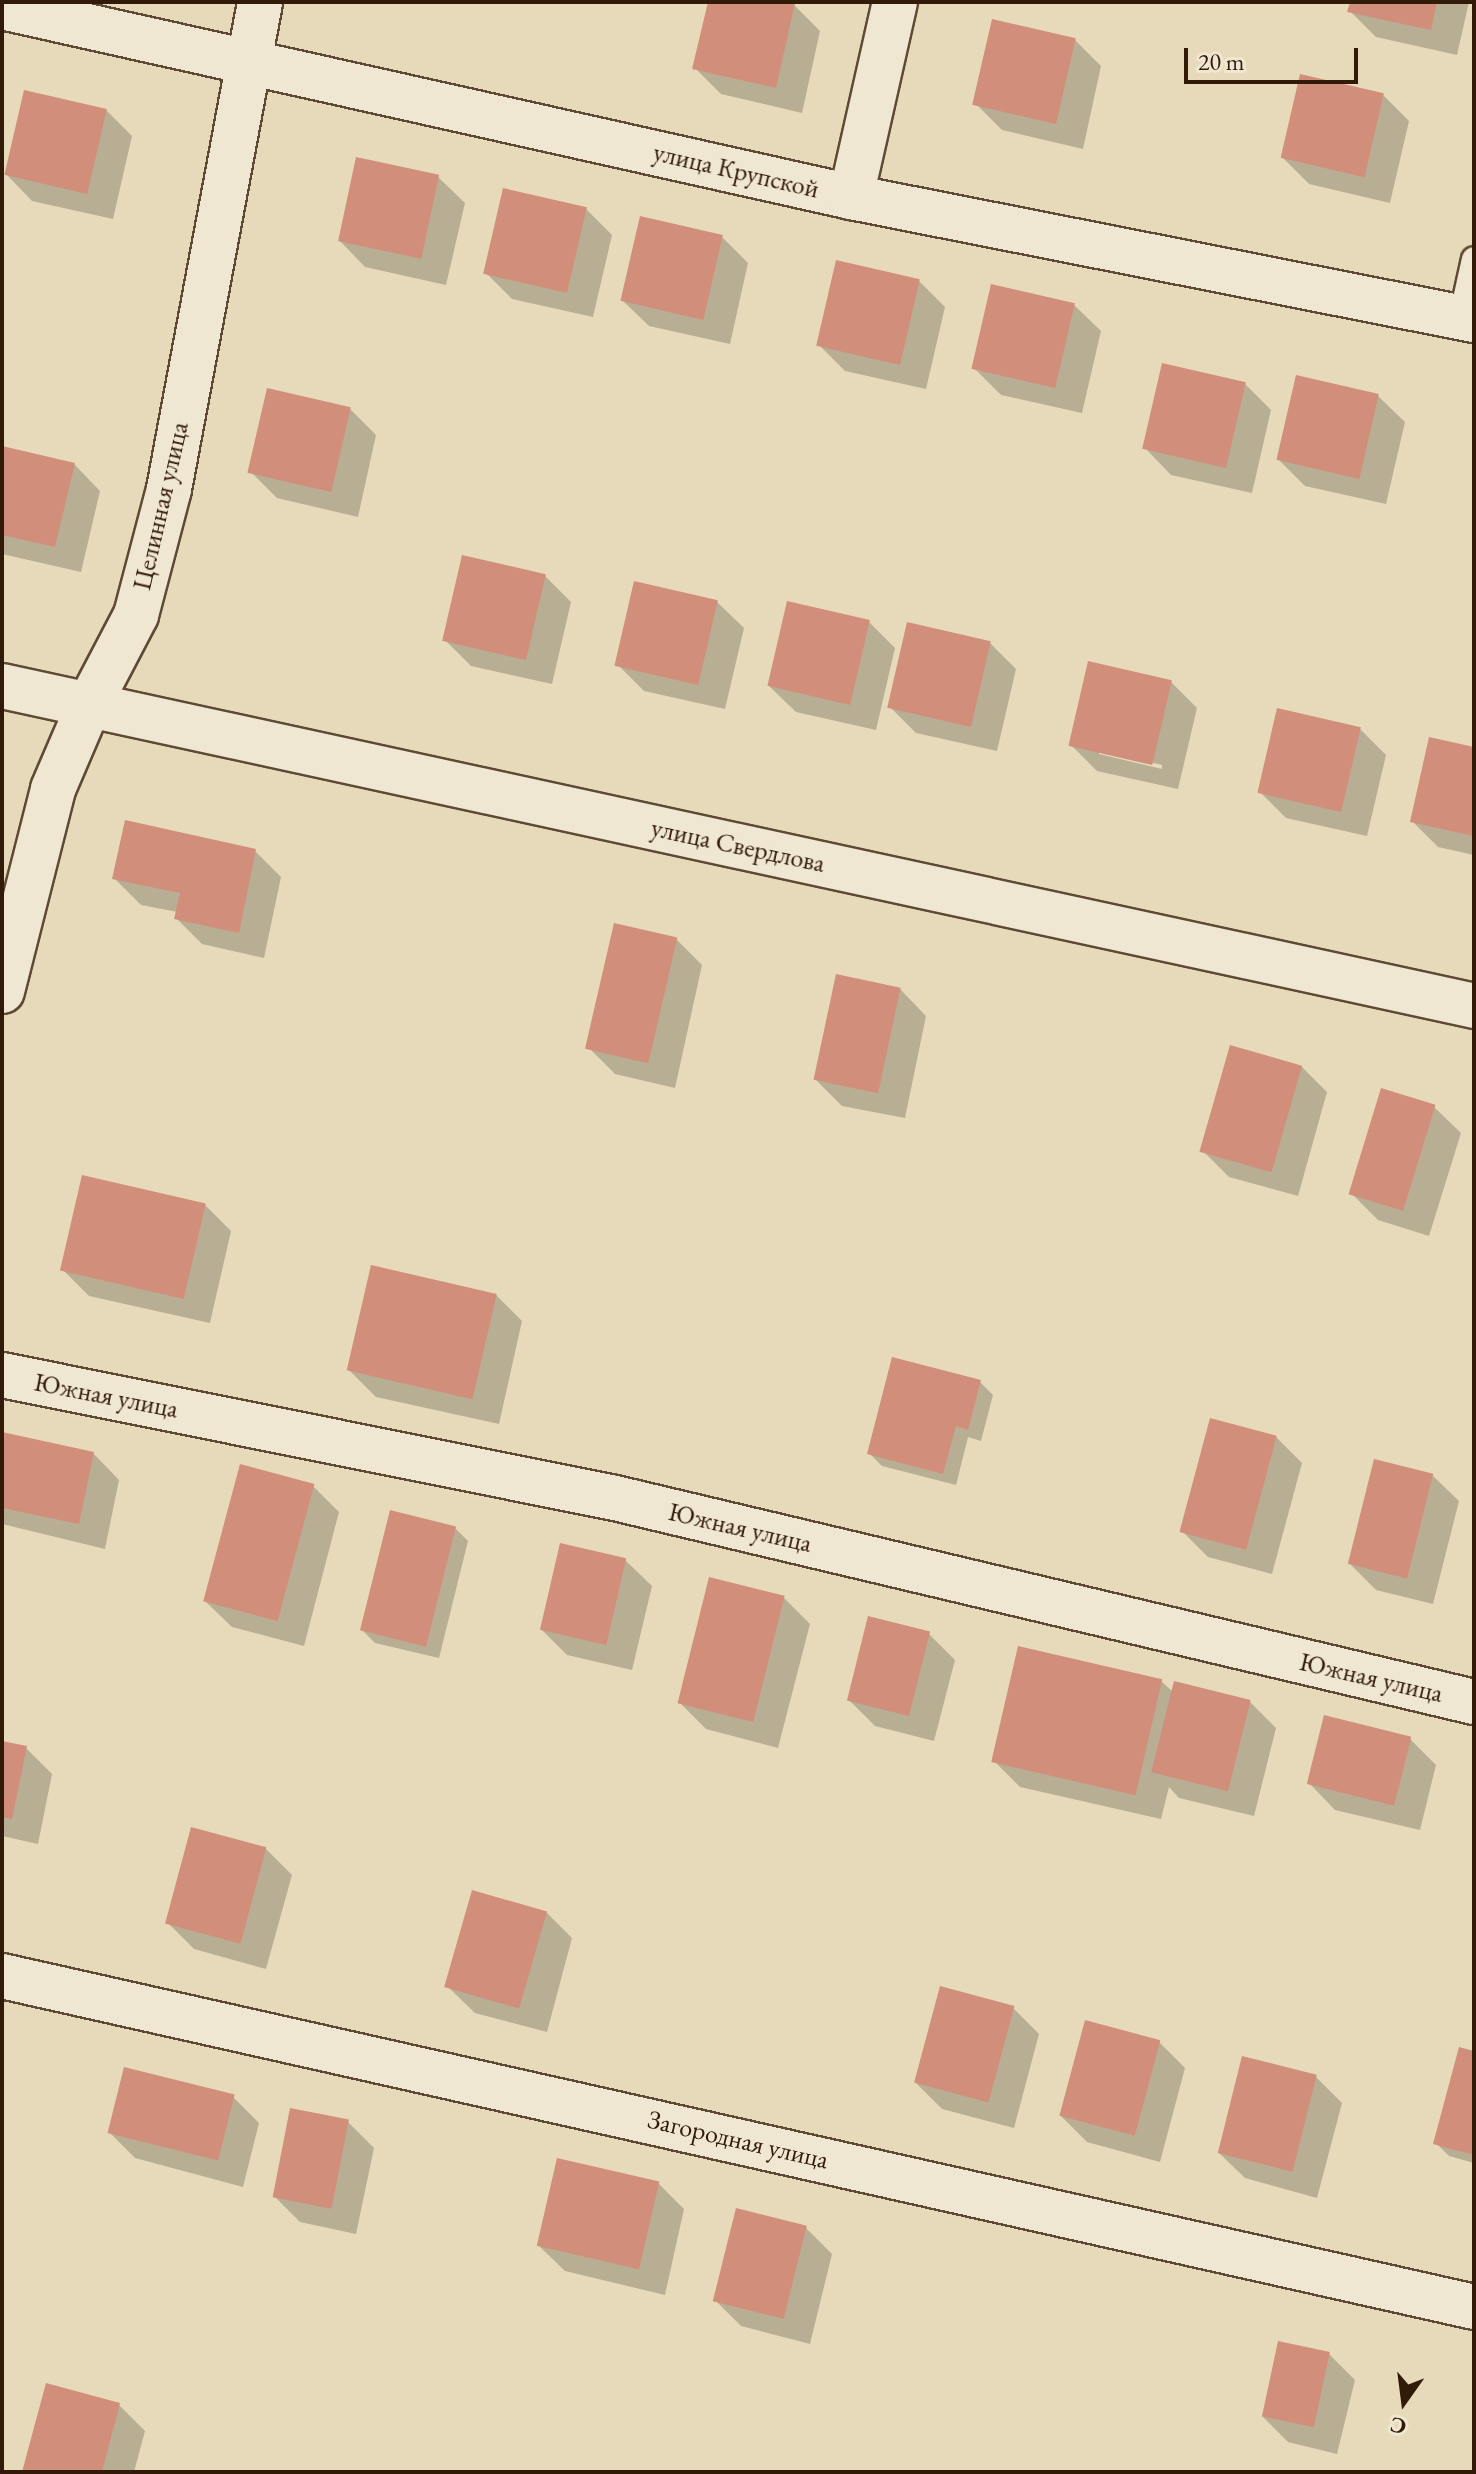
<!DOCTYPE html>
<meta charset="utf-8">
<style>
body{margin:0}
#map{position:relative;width:1476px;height:2474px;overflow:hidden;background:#e7daba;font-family:"EB Garamond",serif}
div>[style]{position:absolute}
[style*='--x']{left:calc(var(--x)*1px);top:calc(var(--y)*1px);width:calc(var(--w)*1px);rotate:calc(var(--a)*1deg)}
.shadow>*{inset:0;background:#0003}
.building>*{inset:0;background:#d18e7a;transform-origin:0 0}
.roads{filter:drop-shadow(2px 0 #5e4a34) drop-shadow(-2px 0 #5e4a34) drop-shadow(0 2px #5e4a34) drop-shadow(0 -2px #5e4a34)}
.lane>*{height:24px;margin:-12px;padding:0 12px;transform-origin:12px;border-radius:12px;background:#efe7d2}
.street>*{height:44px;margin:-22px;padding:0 22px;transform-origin:22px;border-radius:22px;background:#efe7d2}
span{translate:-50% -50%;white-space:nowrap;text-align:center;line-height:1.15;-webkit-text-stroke:7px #efe7d2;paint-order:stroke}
.street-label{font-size:26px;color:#311a07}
.frame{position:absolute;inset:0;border:4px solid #311a07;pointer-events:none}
.north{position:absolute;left:1364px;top:2362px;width:80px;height:80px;-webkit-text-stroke:6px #efe7d2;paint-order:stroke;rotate:194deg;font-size:22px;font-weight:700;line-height:32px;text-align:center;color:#311a07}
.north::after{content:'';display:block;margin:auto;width:28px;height:36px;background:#311a07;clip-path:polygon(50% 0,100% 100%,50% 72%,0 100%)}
.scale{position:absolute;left:1184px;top:48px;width:174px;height:36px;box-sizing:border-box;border:4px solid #311a07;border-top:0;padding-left:10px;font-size:24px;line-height:28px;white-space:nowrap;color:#311a07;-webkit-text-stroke:6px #efe7d2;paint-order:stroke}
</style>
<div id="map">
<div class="shadow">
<div style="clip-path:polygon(710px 2px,794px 5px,820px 31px,802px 113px,721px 94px,695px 68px)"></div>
<div style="clip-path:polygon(1352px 2px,1469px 2px,1457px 55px,1376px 37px,1350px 11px)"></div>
<div style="clip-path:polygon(1075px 40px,1101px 66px,1083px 149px,1002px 130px,976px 104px)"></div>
<div style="clip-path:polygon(1383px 95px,1409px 121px,1390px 203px,1309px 184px,1283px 158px)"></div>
<div style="clip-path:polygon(106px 110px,132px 136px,113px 219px,32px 201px,6px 174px)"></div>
<div style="clip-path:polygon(438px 177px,465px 203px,446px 285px,365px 267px,339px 240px)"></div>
<div style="clip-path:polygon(586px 209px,612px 235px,593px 317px,512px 299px,486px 273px)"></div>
<div style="clip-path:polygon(722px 237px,748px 263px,730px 344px,649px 326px,622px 300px)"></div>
<div style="clip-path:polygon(919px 281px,945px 307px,926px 389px,845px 371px,819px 345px)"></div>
<div style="clip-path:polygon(1074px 305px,1101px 331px,1082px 413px,1001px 395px,975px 369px)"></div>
<div style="clip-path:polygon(1245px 384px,1271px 410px,1252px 493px,1171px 475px,1145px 448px)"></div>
<div style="clip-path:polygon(1378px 396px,1405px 422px,1386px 504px,1305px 486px,1279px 460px)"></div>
<div style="clip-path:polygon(350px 409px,376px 435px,358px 517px,277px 498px,251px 472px)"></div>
<div style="clip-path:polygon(2px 448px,74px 464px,100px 491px,81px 572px,2px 554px)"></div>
<div style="clip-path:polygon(545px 576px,571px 602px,552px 684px,471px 666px,445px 640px)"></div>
<div style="clip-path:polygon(717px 602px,744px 628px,725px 709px,644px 691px,618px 665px)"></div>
<div style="clip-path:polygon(869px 622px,895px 648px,876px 730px,796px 712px,769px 686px)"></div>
<div style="clip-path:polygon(990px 643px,1016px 669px,997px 751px,916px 733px,890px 707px)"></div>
<div style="clip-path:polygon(evenodd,1171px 682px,1197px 708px,1178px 789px,1097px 771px,1071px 745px,1171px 682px,1099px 750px,1162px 765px,1162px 769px,1099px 754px,1099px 750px)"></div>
<div style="clip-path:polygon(1360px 729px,1386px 755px,1367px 836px,1286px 818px,1260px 792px)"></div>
<div style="clip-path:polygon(1474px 749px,1474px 855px,1438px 847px,1412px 821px)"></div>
<div style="clip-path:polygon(255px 851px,281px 877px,264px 958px,202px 944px,176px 918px,178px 912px,141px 905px,115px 879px)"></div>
<div style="clip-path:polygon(676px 939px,702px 965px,675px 1088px,615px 1074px,589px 1048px)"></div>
<div style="clip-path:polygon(900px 989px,926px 1016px,905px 1118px,842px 1106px,816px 1080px)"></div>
<div style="clip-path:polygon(1301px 1066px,1327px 1092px,1298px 1196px,1229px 1177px,1203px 1151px)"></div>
<div style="clip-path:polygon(1434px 1107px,1461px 1133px,1429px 1236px,1378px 1220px,1352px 1194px)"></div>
<div style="clip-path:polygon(205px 1205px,231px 1231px,210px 1323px,89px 1296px,63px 1270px)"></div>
<div style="clip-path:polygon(496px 1295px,522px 1321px,499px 1424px,376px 1397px,350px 1371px)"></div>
<div style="clip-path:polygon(980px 1382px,993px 1395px,981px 1441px,968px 1437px,956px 1485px,882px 1466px,869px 1453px)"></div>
<div style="clip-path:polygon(2px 1434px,93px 1453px,119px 1480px,105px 1549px,2px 1524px)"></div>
<div style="clip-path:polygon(1276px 1437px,1302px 1463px,1272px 1574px,1208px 1557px,1182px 1531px)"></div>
<div style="clip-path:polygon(1432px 1475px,1459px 1501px,1433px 1604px,1376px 1590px,1350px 1564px)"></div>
<div style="clip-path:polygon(313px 1486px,339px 1512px,304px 1646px,232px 1627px,205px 1601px)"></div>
<div style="clip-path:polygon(455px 1528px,468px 1541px,439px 1658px,375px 1643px,362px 1630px)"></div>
<div style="clip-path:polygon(625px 1560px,652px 1586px,632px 1670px,567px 1655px,541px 1629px)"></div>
<div style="clip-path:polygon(784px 1598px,810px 1624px,778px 1748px,706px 1729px,680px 1703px)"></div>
<div style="clip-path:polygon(929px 1634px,955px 1660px,934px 1741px,875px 1726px,849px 1700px)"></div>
<div style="clip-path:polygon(1161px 1681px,1173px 1692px,1250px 1702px,1276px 1728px,1254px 1816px,1179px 1798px,1169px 1787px,1161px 1819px,1020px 1787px,994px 1761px)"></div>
<div style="clip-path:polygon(1410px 1739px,1436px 1765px,1420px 1830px,1335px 1810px,1309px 1783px)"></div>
<div style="clip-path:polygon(2px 1743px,26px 1748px,52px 1774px,38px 1844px,2px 1836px)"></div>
<div style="clip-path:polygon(265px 1848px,292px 1875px,266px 1969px,194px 1949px,168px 1923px)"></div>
<div style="clip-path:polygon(546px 1912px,572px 1938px,547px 2032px,475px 2013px,448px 1987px)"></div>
<div style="clip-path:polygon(1013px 2008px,1039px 2034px,1014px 2128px,942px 2109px,916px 2083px)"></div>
<div style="clip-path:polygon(1159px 2042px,1185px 2068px,1160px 2162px,1087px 2142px,1061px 2116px)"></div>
<div style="clip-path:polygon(1474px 2053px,1474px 2163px,1449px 2156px,1436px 2143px)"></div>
<div style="clip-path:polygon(1316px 2077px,1342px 2103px,1317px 2198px,1245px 2178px,1218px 2152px)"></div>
<div style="clip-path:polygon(233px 2097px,259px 2123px,243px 2187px,135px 2158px,109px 2132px)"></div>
<div style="clip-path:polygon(348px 2122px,374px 2148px,356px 2234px,300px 2222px,274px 2196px)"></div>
<div style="clip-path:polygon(658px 2183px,684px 2209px,665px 2295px,565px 2271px,538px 2245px)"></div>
<div style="clip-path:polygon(806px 2228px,832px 2254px,810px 2344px,741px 2326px,715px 2300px)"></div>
<div style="clip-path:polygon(1329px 2354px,1355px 2380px,1337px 2454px,1288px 2442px,1262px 2416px)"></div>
<div style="clip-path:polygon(119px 2405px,145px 2431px,134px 2472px,24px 2472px)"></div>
</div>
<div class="building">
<div style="clip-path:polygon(708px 2px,795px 3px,776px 88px,692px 69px)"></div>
<div style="clip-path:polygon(1350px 2px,1437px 2px,1431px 30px,1347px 12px)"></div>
<div style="left:992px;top:19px;width:86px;height:88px;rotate:13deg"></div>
<div style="left:1300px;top:74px;width:86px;height:86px;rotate:13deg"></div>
<div style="left:24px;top:90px;width:85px;height:87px;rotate:13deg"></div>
<div style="left:356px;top:157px;width:85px;height:86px;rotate:12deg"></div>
<div style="left:503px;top:188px;width:86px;height:88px;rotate:13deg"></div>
<div style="left:640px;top:216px;width:85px;height:87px;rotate:13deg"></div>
<div style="left:836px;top:260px;width:86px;height:88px;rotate:13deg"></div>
<div style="left:991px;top:284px;width:86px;height:87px;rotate:13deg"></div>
<div style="left:1162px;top:363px;width:86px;height:88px;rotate:13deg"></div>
<div style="left:1296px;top:375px;width:85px;height:87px;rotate:13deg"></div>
<div style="left:267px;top:388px;width:86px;height:87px;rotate:13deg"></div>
<div style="clip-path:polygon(2px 446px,75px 463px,55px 547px,2px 535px)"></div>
<div style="left:462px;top:555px;width:86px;height:88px;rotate:13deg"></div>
<div style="left:634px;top:581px;width:86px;height:87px;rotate:13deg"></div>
<div style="left:787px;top:601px;width:85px;height:87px;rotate:13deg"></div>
<div style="left:907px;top:622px;width:86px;height:88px;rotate:13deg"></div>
<div style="left:1088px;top:661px;width:86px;height:87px;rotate:13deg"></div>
<div style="left:1277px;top:708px;width:86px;height:87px;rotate:13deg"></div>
<div style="clip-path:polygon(1429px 737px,1474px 747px,1474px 836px,1410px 822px)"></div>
<div style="clip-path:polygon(125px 820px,256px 849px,239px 933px,174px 919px,180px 893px,112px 879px)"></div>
<div style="left:614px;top:923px;width:65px;height:129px;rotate:13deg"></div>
<div style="left:836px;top:974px;width:66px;height:108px;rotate:12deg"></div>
<div style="left:1230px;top:1045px;width:75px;height:111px;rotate:16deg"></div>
<div style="left:1381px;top:1088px;width:57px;height:111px;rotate:17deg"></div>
<div style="left:82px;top:1175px;width:127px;height:98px;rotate:13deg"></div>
<div style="left:371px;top:1265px;width:129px;height:108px;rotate:13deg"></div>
<div style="clip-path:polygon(892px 1357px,981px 1380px,968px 1430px,956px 1426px,943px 1474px,867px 1454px)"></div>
<div style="left:1210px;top:1418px;width:69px;height:118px;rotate:15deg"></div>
<div style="clip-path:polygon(2px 1432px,94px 1452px,79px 1524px,2px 1508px)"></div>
<div style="left:1374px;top:1459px;width:61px;height:108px;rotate:14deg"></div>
<div style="left:240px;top:1464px;width:77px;height:142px;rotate:15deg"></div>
<div style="left:390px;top:1510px;width:68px;height:124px;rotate:14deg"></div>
<div style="left:560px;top:1543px;width:68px;height:89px;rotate:13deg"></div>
<div style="left:709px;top:1577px;width:78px;height:130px;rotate:14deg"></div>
<div style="left:868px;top:1616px;width:64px;height:87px;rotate:14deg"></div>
<div style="left:1018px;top:1646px;width:148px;height:119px;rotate:13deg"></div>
<div style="left:1174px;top:1681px;width:79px;height:94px;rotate:14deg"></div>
<div style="left:1324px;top:1715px;width:90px;height:71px;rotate:14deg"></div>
<div style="clip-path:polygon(2px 1741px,27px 1746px,12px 1819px,2px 1817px)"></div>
<div style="left:191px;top:1827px;width:78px;height:100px;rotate:15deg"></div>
<div style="left:472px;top:1890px;width:78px;height:101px;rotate:16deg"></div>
<div style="left:940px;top:1986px;width:77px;height:100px;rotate:15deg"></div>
<div style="left:1085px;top:2020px;width:78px;height:99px;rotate:15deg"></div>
<div style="clip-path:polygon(1459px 2047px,1474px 2051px,1474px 2155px,1433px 2144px)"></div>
<div style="left:1242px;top:2056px;width:77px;height:100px;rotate:14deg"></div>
<div style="left:124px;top:2067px;width:114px;height:68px;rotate:14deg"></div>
<div style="left:290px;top:2108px;width:60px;height:91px;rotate:11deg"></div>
<div style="left:557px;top:2158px;width:105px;height:90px;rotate:13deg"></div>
<div style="left:736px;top:2208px;width:73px;height:96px;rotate:14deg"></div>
<div style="left:1278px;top:2341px;width:53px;height:77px;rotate:12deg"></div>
<div style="clip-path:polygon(46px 2383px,120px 2403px,102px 2472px,22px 2472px)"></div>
</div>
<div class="roads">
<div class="lane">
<div style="--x:1461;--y:318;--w:60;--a:-77.6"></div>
</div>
<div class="street">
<div style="--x:2;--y:7;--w:870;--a:12.61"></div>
<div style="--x:851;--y:197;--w:635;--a:11.17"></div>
<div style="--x:851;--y:197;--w:200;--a:-77.3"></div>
<div style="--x:2;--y:686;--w:1506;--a:12.26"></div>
<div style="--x:2;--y:991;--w:208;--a:-75.8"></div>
<div style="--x:53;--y:789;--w:91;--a:-66.8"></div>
<div style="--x:89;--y:705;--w:102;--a:-62.4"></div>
<div style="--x:136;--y:615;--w:130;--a:-75.3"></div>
<div style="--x:169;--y:489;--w:495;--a:-79.4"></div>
<div style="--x:2;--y:1375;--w:625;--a:11.35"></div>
<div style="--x:615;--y:1498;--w:883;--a:13.36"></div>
<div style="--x:2;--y:1976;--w:1509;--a:12.67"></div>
</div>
</div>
<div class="street-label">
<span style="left:736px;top:171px;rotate:13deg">улица Крупской</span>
<span style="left:161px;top:506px;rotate:-77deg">Целинная улица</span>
<span style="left:738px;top:846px;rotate:12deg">улица Свердлова</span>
<span style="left:106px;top:1396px;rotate:11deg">Южная улица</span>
<span style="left:740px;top:1528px;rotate:13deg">Южная улица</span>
<span style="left:1371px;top:1678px;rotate:13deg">Южная улица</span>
<span style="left:738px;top:2140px;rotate:13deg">Загородная улица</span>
</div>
<div class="frame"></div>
<div class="north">С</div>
<div class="scale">20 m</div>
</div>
